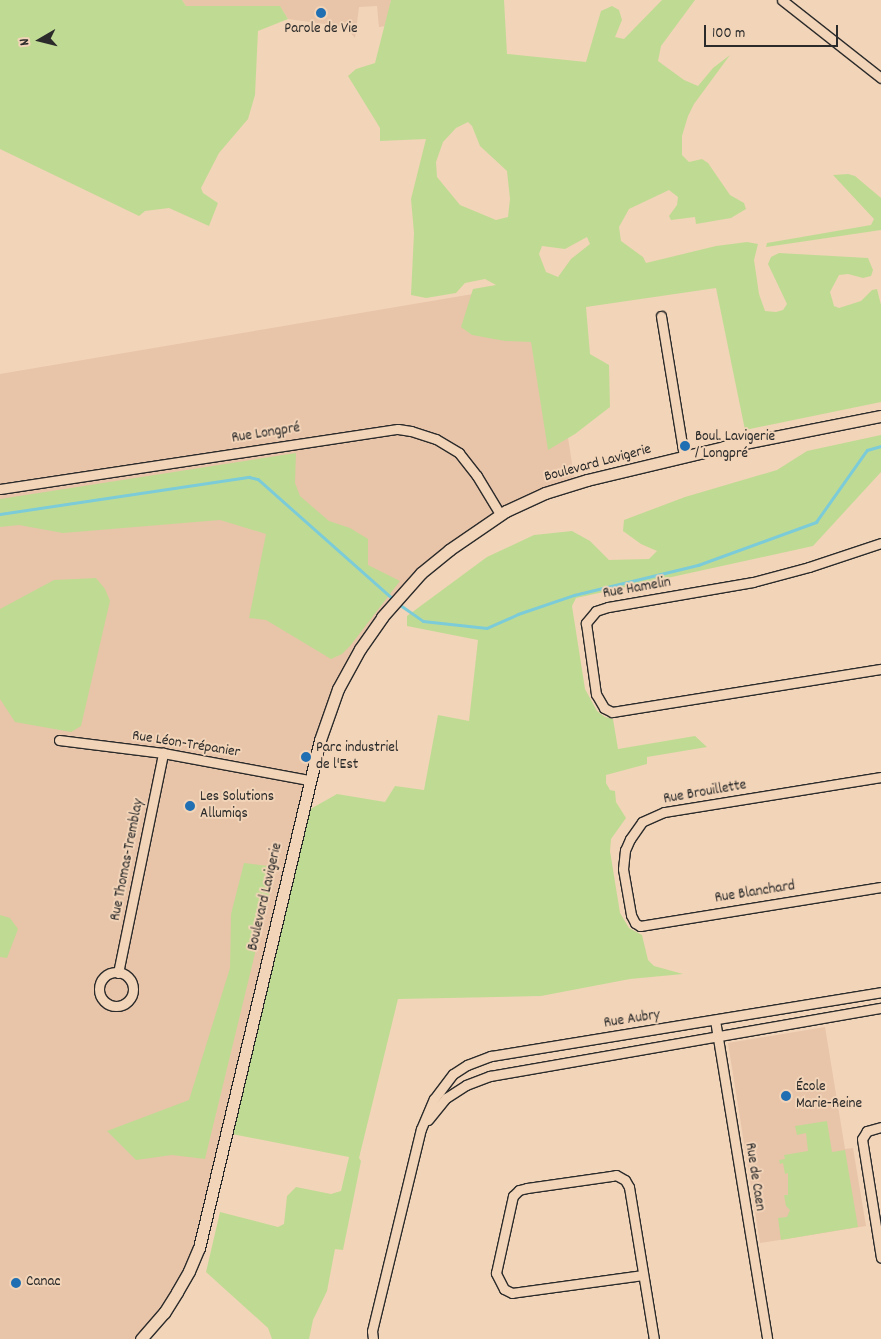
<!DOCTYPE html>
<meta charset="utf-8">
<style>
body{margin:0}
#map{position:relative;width:881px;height:1339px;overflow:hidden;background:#f2d4b8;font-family:Dekko,sans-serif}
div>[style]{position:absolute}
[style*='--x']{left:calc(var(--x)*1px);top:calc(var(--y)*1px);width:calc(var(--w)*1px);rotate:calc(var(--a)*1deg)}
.built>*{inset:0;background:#e8c4a9}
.green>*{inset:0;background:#bfdb93}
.stream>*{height:2.5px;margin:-1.25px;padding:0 1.25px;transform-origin:1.25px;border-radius:1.25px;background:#7ccbd8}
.roads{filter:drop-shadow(1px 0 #2b2b2b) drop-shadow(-1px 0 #2b2b2b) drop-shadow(0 1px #2b2b2b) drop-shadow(0 -1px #2b2b2b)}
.minor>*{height:9px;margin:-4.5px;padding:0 4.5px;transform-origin:4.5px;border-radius:4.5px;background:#f2d4b8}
.minor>.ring{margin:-4.5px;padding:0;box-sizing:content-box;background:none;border:9px solid #f2d4b8;border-radius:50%}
.tertiary>*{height:11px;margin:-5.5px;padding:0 5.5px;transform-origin:5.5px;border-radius:5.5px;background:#f2d4b8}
.dots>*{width:14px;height:14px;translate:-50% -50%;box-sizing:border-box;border:2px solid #f2d4b8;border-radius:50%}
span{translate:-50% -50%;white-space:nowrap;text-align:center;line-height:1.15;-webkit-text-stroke:4px #f2d4b8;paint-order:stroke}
.poi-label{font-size:15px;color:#2b2b2b}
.left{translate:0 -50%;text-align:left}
.street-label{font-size:15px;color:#2b2b2b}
.north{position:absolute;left:15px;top:15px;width:50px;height:50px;-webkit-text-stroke:4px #f2d4b8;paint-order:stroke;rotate:262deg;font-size:14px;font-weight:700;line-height:20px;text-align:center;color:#2b2b2b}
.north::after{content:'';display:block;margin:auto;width:18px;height:22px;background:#2b2b2b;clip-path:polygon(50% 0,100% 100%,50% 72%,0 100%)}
.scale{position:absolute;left:704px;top:25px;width:134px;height:22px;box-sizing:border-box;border:2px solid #2b2b2b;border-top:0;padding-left:6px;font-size:15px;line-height:18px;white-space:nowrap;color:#2b2b2b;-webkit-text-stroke:4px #f2d4b8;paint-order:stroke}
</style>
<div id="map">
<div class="built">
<div style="clip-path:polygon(182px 0,391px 0,386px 26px,379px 27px,377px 6px,359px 7px,355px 38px,346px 27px,288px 19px,280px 6px,186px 6px)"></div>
<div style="clip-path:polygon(544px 282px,575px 483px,522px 503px,410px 585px,338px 689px,199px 1248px,141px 1339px,0 1339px,0 374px)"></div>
<div style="clip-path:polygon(825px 1027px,845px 1149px,853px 1148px,866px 1226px,760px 1243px,728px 1043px)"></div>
</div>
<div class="green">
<div style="clip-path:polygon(0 0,182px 0,186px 6px,280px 6px,288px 19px,258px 31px,255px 95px,248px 119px,219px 153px,201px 188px,203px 193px,218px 203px,209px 226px,169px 208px,145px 211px,139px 216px,0 149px)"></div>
<div style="clip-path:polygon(evenodd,391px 0,504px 0,507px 54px,586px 62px,601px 11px,612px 6px,619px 10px,622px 20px,615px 37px,624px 39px,662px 0,695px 0,661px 46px,658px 61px,684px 80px,698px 86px,713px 68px,730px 55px,694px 104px,688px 116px,682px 136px,682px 155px,689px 162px,702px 159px,708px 163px,730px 195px,744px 203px,746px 209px,731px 218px,696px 224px,695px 217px,671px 220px,669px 216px,677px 205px,678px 197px,669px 190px,629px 209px,619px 227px,621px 241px,643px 257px,646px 263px,716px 246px,747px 242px,758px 244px,754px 260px,759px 294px,765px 311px,776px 312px,783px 310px,787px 304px,768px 264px,771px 257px,779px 253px,868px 258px,873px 270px,871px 276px,863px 278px,848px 274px,839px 275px,830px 292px,834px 306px,839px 308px,861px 301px,872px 290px,877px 289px,881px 305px,881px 402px,745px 430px,716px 288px,586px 307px,590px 354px,609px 365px,610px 407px,575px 434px,548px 450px,531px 342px,505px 341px,472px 335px,461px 327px,473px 289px,496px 285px,485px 279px,465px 283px,456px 293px,426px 298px,411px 295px,414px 233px,411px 199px,426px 139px,380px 141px,380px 128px,348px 76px,356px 69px,375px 63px,391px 0,468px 122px,472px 126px,480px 146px,507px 171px,510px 199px,508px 217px,496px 220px,460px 205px,437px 177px,436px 162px,443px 142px,456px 128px,468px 122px,391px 0,587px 237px,590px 244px,571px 259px,558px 277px,546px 272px,539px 254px,542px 246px,565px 249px,587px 237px)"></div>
<div style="clip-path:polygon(848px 174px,855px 176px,881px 198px,881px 230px,766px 247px,767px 243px,871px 225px,874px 219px,833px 175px)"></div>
<div style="clip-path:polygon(881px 435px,881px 472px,813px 546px,576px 598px,572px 606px,585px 689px,597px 711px,605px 717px,613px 719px,618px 749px,695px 736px,707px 747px,647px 757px,647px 764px,606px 775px,606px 783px,610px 790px,615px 791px,616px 802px,626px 818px,611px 839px,610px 851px,620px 913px,629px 928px,642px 935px,648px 960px,654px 966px,683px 974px,630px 979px,541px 996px,398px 999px,359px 1158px,361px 1161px,343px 1250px,335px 1249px,327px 1291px,313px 1320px,309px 1339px,272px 1339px,268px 1328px,206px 1272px,220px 1212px,278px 1227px,284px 1224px,287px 1196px,296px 1187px,331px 1194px,341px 1191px,349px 1157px,232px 1134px,307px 811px,337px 794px,385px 802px,395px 786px,424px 790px,438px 715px,469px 721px,478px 640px,407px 626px,407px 616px,487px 557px,534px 535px,572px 531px,590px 541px,609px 560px,649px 559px,657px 551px,641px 544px,623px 531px,624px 520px,685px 497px,777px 470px,807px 451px)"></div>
<div style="clip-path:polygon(296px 453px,295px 483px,300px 496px,329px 521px,350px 528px,368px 539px,368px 565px,400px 581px,350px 646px,342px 654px,331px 659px,266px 620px,249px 618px,266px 534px,220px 520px,63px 533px,19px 525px,0 527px,0 499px)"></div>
<div style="clip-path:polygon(96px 578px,105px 589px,110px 601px,81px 726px,71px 732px,15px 722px,0 699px,0 609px,54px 580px)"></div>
<div style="clip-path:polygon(244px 863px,276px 867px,205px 1159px,172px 1155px,136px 1160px,107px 1131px,189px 1100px,230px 968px,231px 914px)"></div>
<div style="clip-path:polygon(0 915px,10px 918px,18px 929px,7px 958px,0 957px)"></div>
<div style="clip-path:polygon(827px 1121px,832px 1152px,845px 1150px,858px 1227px,781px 1240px,778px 1218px,787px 1217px,790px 1210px,786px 1206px,784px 1195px,788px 1195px,788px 1173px,785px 1174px,783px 1163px,780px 1164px,779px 1160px,785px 1159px,784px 1155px,808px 1151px,806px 1133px,797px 1135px,795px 1126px)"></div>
</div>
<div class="stream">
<div style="--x:0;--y:514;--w:252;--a:-8.5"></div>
<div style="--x:249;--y:477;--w:9;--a:13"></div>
<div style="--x:258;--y:479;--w:181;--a:41.6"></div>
<div style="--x:399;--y:604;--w:29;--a:35"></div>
<div style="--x:423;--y:621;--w:64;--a:6.2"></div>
<div style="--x:487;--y:628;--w:34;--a:-24"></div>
<div style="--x:518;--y:614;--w:59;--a:-18.7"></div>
<div style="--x:574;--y:595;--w:128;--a:-13.6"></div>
<div style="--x:698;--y:565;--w:126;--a:-20"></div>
<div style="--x:816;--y:522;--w:88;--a:-54.7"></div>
<div style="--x:867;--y:450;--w:15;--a:-16"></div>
</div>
<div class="roads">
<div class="minor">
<div style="--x:782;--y:0;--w:126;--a:38.2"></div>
<div style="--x:661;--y:316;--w:143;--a:80.7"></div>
<div style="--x:0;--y:489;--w:402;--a:-8.6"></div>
<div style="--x:398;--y:429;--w:13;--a:9"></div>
<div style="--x:411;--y:431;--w:26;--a:18"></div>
<div style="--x:436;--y:439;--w:27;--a:31"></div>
<div style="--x:459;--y:453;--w:29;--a:52"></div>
<div style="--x:477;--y:476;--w:44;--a:58.8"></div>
<div style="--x:881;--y:543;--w:76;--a:161.6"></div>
<div style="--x:809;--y:567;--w:58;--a:165"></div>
<div style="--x:753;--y:582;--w:147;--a:170.2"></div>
<div style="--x:608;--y:607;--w:13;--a:162"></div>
<div style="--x:596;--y:611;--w:16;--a:130"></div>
<div style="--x:586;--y:623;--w:72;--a:82"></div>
<div style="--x:596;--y:694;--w:16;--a:60"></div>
<div style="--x:604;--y:708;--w:9;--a:27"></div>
<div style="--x:612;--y:712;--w:272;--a:-9.1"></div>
<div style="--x:59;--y:740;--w:105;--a:7.1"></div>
<div style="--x:163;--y:753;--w:148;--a:10.5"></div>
<div style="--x:881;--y:777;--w:220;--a:170.8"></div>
<div style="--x:664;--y:812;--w:24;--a:156"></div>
<div style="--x:642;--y:822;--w:21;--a:125"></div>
<div style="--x:630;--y:839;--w:12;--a:114"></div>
<div style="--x:625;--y:850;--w:19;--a:96"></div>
<div style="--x:623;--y:869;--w:47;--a:80.1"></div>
<div style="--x:631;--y:915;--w:9;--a:63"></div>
<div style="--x:635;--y:923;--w:6;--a:31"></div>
<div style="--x:640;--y:926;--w:244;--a:-9.2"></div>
<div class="ring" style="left:99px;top:972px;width:25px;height:25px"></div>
<div style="--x:118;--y:973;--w:225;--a:-78.4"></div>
<div style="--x:715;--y:1020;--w:323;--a:80.7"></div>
<div style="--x:428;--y:1120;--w:28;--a:-51"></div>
<div style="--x:446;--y:1098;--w:24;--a:-33"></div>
<div style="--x:466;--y:1085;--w:26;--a:-21"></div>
<div style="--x:490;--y:1076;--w:397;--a:-9.9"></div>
<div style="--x:881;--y:1127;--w:15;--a:164"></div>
<div style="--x:867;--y:1131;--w:9;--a:122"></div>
<div style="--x:862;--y:1139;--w:120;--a:80.9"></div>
<div style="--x:643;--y:1275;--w:132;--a:172.2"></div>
<div style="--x:512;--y:1293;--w:9;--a:-153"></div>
<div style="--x:504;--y:1289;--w:18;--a:-117"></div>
<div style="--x:496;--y:1273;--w:79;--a:-77.6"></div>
<div style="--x:513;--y:1196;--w:8;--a:-45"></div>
<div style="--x:519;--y:1190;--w:8;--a:-14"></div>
<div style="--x:527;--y:1188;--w:85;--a:-8.1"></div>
<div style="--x:611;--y:1176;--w:5;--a:-11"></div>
<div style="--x:616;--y:1175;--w:10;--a:29"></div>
<div style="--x:625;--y:1180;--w:8;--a:60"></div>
<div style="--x:629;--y:1187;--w:154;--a:80.7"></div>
<div style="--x:373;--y:1339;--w:8;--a:-97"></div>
<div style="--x:372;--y:1331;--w:208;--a:-76.4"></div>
<div style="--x:421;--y:1129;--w:33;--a:-67"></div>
<div style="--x:434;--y:1099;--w:31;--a:-53"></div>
<div style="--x:453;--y:1074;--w:17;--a:-33"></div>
<div style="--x:467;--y:1065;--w:26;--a:-21"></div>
<div style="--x:491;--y:1056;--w:395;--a:-9.3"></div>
</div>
<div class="tertiary">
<div style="--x:141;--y:1339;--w:35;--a:-49"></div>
<div style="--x:164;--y:1313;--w:25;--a:-58"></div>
<div style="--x:177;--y:1292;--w:24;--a:-60"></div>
<div style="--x:189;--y:1271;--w:25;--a:-67"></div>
<div style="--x:199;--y:1248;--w:522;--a:-76.6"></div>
<div style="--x:320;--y:740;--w:54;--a:-70.6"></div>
<div style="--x:338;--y:689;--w:46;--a:-61.2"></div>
<div style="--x:360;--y:649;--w:39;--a:-55"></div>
<div style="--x:382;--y:617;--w:59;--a:-48.4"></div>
<div style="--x:421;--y:573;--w:36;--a:-39"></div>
<div style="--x:449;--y:550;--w:69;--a:-34.4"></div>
<div style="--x:506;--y:511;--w:43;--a:-24.8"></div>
<div style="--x:545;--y:493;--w:44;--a:-17.2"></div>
<div style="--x:587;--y:480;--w:141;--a:-13.5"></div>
<div style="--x:724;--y:447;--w:160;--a:-11.2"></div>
</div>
</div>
<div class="dots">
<div style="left:321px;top:13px;background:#1f6fb2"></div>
<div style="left:685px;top:446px;background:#1f6fb2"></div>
<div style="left:306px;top:757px;background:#1f6fb2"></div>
<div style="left:190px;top:806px;background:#1f6fb2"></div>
<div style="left:786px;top:1096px;background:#1f6fb2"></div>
<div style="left:16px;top:1283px;background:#1f6fb2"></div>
</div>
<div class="poi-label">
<span style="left:321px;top:30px">Parole de Vie</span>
<span class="left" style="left:695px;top:446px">Boul. Lavigerie<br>/ Longpré</span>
<span class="left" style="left:316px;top:757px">Parc industriel<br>de l'Est</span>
<span class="left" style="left:200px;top:806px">Les Solutions<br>Allumiqs</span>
<span class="left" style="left:796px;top:1096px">École<br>Marie-Reine</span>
<span class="left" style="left:26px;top:1283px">Canac</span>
</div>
<div class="street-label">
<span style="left:266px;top:434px;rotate:-9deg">Rue Longpré</span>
<span style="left:598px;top:464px;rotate:-15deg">Boulevard Lavigerie</span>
<span style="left:637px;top:589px;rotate:-10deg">Rue Hamelin</span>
<span style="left:186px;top:745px;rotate:9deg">Rue Léon-Trépanier</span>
<span style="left:705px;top:793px;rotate:-10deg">Rue Brouillette</span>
<span style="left:128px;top:860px;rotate:-79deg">Rue Thomas-Tremblay</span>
<span style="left:755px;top:893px;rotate:-9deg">Rue Blanchard</span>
<span style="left:266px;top:897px;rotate:-77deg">Boulevard Lavigerie</span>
<span style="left:632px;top:1020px;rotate:-9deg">Rue Aubry</span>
<span style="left:754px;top:1177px;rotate:81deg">Rue de Caen</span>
</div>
<div class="north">N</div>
<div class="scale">100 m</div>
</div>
